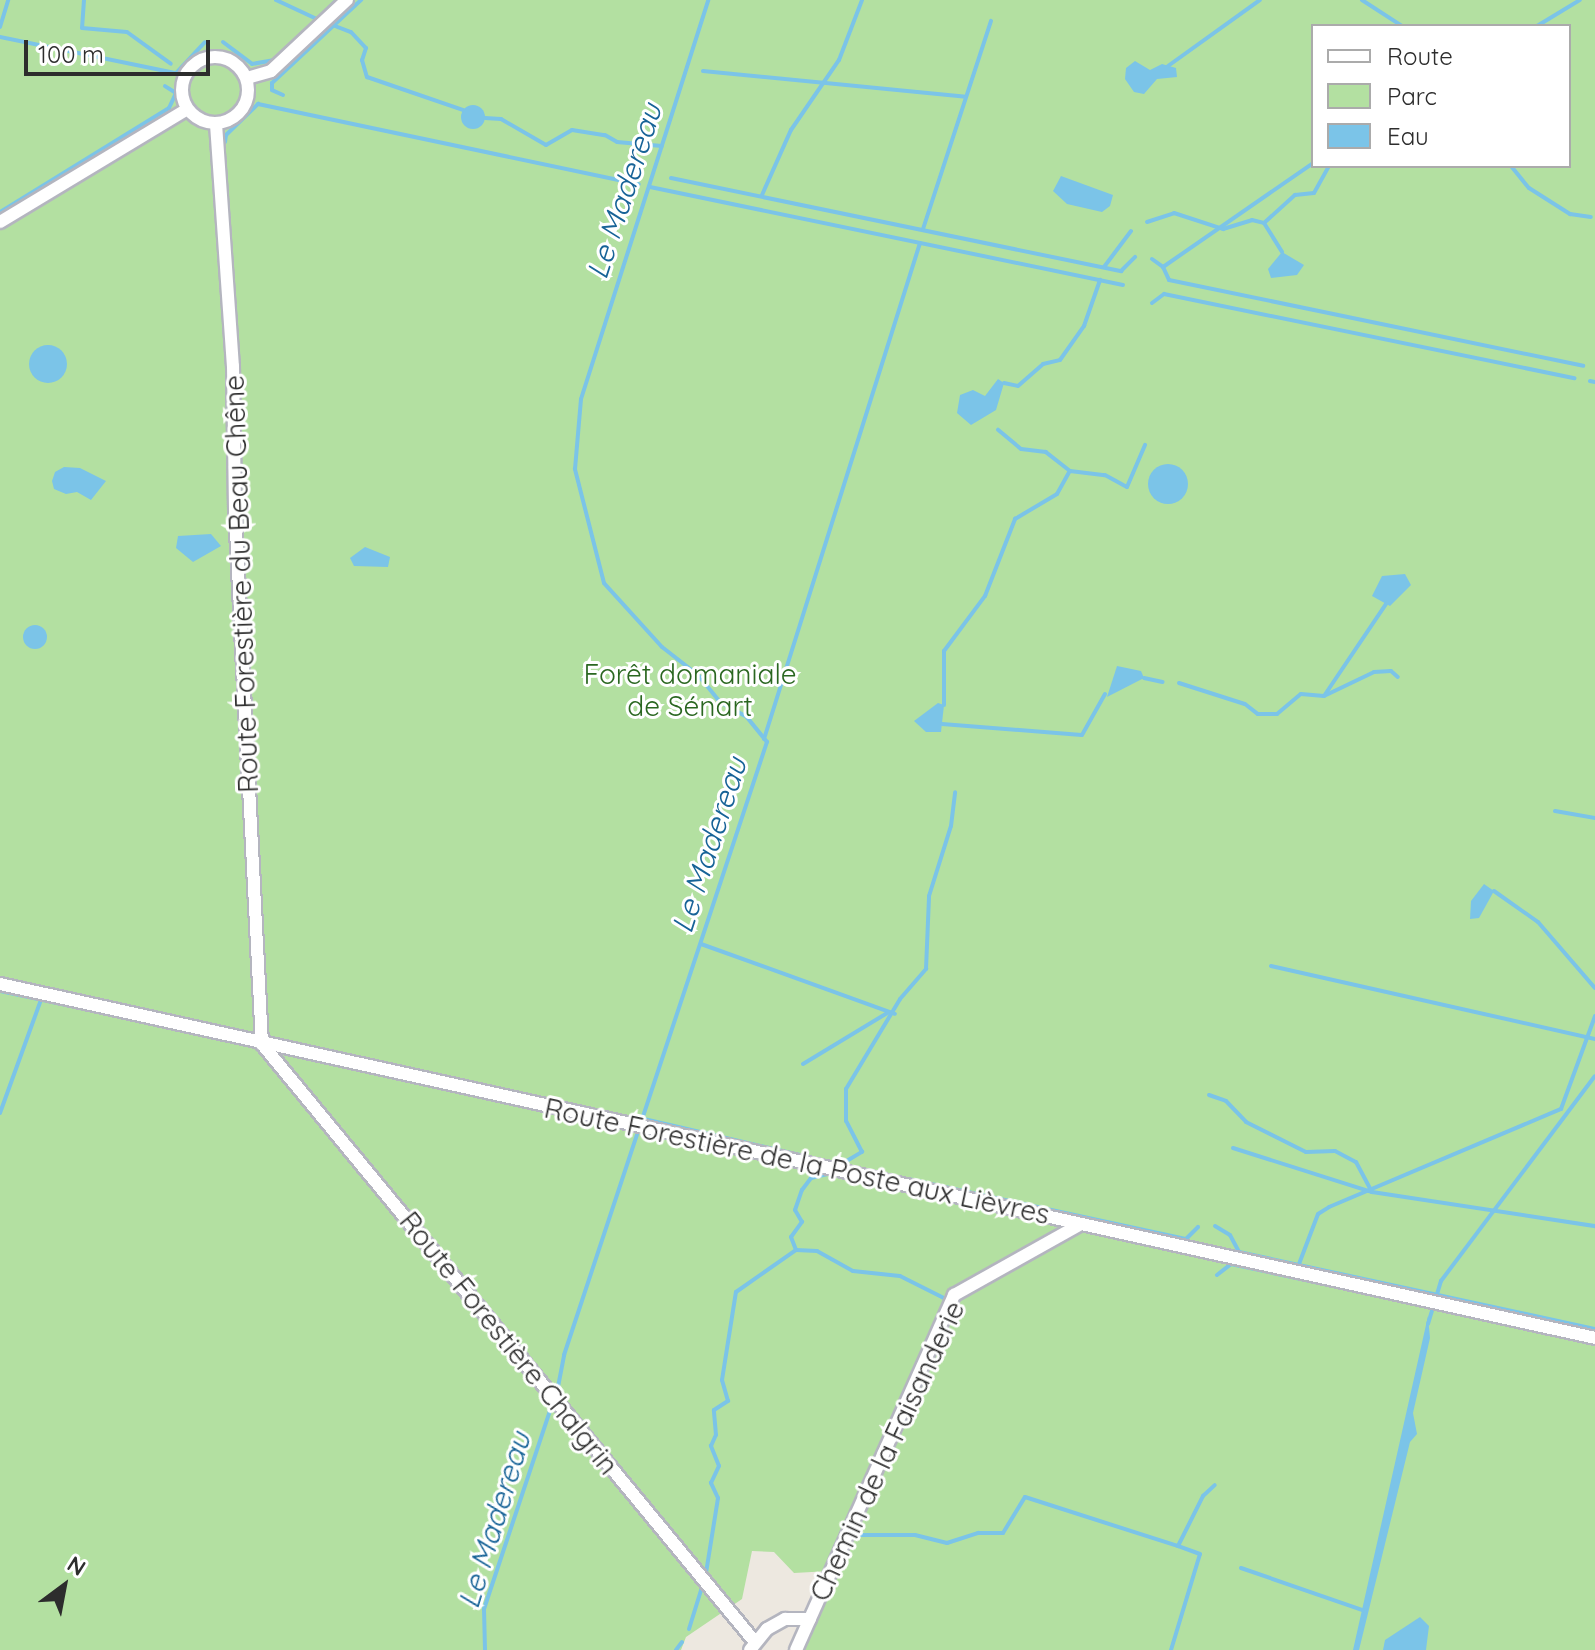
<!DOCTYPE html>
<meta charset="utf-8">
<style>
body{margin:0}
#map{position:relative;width:1595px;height:1650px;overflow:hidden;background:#ede8e0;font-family:Quicksand,sans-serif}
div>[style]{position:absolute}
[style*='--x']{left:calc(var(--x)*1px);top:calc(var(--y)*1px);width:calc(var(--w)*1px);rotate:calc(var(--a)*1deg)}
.green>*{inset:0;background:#b3e0a1}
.water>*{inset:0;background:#7bc4e8}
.round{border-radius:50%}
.stream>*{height:4px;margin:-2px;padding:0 2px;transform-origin:2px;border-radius:2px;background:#7bc4e8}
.roads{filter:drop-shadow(2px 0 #b4b5bf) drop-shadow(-2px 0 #b4b5bf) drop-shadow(0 2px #b4b5bf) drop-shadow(0 -2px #b4b5bf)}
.minor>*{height:12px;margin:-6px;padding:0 6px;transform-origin:6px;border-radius:6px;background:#fff}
.minor>.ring{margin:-6px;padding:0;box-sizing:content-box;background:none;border:12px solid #fff;border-radius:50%}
span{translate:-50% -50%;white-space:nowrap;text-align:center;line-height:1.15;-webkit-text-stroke:6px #fff;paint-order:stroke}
.street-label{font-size:28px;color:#2d2d2d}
.park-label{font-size:28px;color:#2a6720}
.water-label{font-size:30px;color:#176397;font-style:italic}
.legend{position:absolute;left:1311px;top:24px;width:260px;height:144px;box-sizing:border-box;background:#fff;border:2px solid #ababab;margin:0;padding:10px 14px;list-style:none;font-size:24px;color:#2d2d2d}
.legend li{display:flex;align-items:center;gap:16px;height:40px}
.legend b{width:40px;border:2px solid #ababab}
.north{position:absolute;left:24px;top:1546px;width:80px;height:80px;-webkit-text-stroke:6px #fff;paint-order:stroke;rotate:32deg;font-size:22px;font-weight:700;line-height:32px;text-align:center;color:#2d2d2d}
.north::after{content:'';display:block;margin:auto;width:28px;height:36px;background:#2d2d2d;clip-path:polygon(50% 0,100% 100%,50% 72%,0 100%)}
.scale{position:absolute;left:24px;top:40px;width:186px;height:36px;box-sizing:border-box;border:4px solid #2d2d2d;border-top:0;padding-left:10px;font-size:24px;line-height:28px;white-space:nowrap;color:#2d2d2d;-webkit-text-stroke:6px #fff;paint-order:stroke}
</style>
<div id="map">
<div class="green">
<div style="clip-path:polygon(evenodd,0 0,1595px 0,1595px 1650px,796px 1650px,830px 1571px,794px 1573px,774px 1552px,752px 1551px,742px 1599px,686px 1637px,681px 1650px,0 1650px,0 0,1313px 26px,1569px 26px,1569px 166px,1313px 166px,1313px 26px)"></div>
</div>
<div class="water">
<div style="clip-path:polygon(1135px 61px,1150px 70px,1162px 64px,1176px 68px,1177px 77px,1157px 79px,1144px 94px,1134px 92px,1125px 79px,1126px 68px)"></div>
<div class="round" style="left:461px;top:105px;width:24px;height:24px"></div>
<div style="clip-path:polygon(1061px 176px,1113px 195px,1110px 206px,1102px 212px,1067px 204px,1053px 191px)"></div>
<div style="clip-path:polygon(1282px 252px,1304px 265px,1297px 275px,1271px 278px,1268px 269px)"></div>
<div class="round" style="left:29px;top:345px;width:38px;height:38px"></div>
<div style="clip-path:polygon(998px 379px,1004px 383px,996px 410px,971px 425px,957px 413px,960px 395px,973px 390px,985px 396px)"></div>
<div class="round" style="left:1148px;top:464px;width:40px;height:40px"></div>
<div style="clip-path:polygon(64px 467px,80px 468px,106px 481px,91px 500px,77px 492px,66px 494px,54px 489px,52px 481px,55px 472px)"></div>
<div style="clip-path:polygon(211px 534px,221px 546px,193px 562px,176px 548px,178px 536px)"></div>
<div style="clip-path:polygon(365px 547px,390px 557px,388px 567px,354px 566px,350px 558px)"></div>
<div style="clip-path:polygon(1405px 574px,1411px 585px,1390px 606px,1372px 596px,1382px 576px)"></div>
<div class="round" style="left:23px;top:625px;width:24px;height:24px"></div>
<div style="clip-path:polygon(1117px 666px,1141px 671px,1144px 678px,1107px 697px)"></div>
<div style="clip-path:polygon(938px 703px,944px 705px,941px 732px,926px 732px,914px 721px)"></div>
<div style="clip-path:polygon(1484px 884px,1494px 891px,1479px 918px,1470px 919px,1471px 901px)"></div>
<div style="clip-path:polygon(1428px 1316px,1430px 1338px,1413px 1413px,1417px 1434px,1410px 1442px,1359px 1650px,1353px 1650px)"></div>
<div style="clip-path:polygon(1420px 1617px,1429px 1626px,1426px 1650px,1383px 1650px,1385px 1640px)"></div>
</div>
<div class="stream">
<div style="--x:84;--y:0;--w:28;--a:94"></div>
<div style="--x:82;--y:28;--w:45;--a:5.1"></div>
<div style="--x:127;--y:32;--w:54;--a:36"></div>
<div style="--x:276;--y:0;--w:45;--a:24.9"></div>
<div style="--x:1362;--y:0;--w:48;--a:33"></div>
<div style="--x:335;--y:26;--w:17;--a:21"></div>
<div style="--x:351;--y:32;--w:22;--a:47"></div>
<div style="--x:366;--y:48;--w:13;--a:108"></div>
<div style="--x:362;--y:60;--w:18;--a:74"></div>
<div style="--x:367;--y:77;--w:102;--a:19"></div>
<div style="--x:1537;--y:26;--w:50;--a:-31.2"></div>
<div style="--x:0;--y:27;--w:28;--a:-73"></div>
<div style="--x:0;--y:37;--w:180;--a:11.6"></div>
<div style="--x:176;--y:73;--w:42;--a:-46.9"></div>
<div style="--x:223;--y:42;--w:36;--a:37"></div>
<div style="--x:252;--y:64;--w:23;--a:-10"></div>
<div style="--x:290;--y:45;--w:65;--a:-43.8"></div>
<div style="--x:1168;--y:66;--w:113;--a:-35.7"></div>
<div style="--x:703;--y:71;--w:264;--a:5.6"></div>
<div style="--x:283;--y:95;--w:12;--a:-156"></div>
<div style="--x:272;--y:90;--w:7;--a:-90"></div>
<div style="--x:272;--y:83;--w:122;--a:-43"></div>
<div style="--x:485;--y:118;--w:16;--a:4"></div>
<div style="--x:501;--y:119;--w:52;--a:30"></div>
<div style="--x:546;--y:145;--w:30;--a:-30"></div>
<div style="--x:572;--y:130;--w:33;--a:9"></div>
<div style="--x:605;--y:135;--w:14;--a:30"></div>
<div style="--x:617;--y:142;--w:45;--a:5.1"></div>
<div style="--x:225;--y:142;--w:7;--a:-82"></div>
<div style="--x:226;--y:135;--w:45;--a:-44.1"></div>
<div style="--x:258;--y:104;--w:389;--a:11.9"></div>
<div style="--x:1511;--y:166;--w:28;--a:51"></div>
<div style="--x:1529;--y:188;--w:49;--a:32.4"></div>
<div style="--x:1570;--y:214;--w:21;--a:8"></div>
<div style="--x:671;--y:178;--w:460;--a:11.7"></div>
<div style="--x:1121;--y:271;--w:20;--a:-45"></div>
<div style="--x:650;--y:187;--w:483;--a:11.7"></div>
<div style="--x:762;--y:195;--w:71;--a:-66"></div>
<div style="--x:791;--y:130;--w:85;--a:-55.6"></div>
<div style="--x:839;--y:60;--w:64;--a:-69"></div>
<div style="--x:0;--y:212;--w:198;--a:-31.6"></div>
<div style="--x:169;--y:108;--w:17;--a:-65"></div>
<div style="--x:176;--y:93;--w:13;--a:-148"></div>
<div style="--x:1147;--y:222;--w:28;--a:-18"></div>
<div style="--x:1174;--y:213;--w:52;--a:18.1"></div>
<div style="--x:1223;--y:229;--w:30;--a:-17"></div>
<div style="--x:1252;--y:220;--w:12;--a:14"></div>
<div style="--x:1264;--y:223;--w:42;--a:-42.1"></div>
<div style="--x:1295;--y:195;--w:19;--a:-6"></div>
<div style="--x:1314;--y:193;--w:31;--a:-61"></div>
<div style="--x:1264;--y:223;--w:34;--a:58"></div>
<div style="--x:923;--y:229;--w:219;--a:-71.9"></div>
<div style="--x:1152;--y:259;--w:14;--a:36"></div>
<div style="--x:1163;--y:267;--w:183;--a:-34.7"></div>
<div style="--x:1104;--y:267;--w:45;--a:-53.1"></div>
<div style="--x:1163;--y:267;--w:14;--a:65"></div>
<div style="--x:1169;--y:280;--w:423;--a:11.7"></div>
<div style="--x:1152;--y:303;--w:15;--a:-37"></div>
<div style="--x:1164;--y:294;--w:419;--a:11.6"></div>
<div style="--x:1590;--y:381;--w:5;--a:11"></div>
<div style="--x:1004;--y:383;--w:14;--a:12"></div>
<div style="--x:1018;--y:386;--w:33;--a:-41"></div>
<div style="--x:1043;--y:364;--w:17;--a:-13"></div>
<div style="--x:1060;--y:360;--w:42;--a:-54.8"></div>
<div style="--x:1084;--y:326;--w:49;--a:-70.8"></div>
<div style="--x:1070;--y:471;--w:35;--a:7"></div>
<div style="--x:1105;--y:475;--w:25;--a:29"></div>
<div style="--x:1127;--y:487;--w:46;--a:-66.8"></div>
<div style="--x:1144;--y:678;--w:19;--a:12"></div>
<div style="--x:1179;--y:683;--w:69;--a:17.7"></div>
<div style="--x:1245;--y:704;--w:16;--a:38"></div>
<div style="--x:1258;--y:714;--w:19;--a:0"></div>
<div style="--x:1277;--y:714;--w:31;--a:-40"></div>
<div style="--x:1301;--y:694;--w:23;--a:5"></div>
<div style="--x:1324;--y:696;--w:111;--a:-56"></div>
<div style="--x:1324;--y:696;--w:55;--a:-25.6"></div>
<div style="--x:1374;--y:672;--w:17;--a:-3"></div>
<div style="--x:1391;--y:671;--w:9;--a:41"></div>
<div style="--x:944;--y:705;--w:54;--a:-90"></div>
<div style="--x:944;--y:651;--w:69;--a:-53.3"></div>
<div style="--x:985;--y:596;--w:83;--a:-68.7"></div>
<div style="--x:1015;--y:519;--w:49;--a:-30.8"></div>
<div style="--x:1057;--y:494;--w:26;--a:-61"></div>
<div style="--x:1070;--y:471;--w:31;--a:-142"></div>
<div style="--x:1046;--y:452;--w:25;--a:-173"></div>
<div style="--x:1021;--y:449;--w:30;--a:-140"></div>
<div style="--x:942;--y:724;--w:140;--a:4.5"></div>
<div style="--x:1082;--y:735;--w:47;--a:-60.7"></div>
<div style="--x:764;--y:739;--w:520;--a:-72.54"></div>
<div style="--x:1555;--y:811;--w:41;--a:9.9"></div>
<div style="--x:1494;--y:891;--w:54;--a:35.2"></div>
<div style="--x:1538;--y:922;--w:87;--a:49.2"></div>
<div style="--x:701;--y:944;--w:206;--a:19.8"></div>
<div style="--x:1271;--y:966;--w:332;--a:12.7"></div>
<div style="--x:0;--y:991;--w:130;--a:12"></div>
<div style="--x:803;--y:1064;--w:100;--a:-31.2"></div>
<div style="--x:1209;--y:1095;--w:18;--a:19"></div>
<div style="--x:1226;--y:1101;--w:29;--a:46"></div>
<div style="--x:1246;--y:1122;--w:67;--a:26.6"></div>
<div style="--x:1306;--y:1152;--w:29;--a:-2"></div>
<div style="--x:1335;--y:1151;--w:24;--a:28"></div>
<div style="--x:1356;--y:1162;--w:34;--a:62"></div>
<div style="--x:0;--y:1113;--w:120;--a:-70.1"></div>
<div style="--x:644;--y:1119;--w:169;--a:13"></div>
<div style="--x:1233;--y:1148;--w:146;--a:17.6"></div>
<div style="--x:1372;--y:1192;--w:226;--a:8.7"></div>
<div style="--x:840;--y:1165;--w:26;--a:-31"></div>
<div style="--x:862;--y:1152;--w:35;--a:-117"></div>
<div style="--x:846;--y:1121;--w:32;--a:-90"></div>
<div style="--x:846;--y:1089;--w:105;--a:-59"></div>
<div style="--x:900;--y:999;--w:40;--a:-49"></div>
<div style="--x:926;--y:969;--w:73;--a:-87.6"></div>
<div style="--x:929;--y:896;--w:73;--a:-72.6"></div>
<div style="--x:951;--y:826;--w:34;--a:-83"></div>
<div style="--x:908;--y:1179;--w:284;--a:12.2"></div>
<div style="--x:1186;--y:1239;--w:17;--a:-45"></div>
<div style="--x:1215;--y:1226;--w:17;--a:31"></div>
<div style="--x:1230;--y:1235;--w:19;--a:62"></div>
<div style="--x:1239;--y:1252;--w:364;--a:12.2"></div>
<div style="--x:796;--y:1250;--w:21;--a:3"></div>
<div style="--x:817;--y:1251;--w:41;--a:29.1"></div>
<div style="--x:853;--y:1271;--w:47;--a:6.1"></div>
<div style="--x:900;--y:1276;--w:49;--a:26.6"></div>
<div style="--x:1299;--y:1264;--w:53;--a:-69.2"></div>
<div style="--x:1318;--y:1214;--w:13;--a:-32"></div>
<div style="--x:1329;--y:1207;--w:252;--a:-22.9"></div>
<div style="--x:1561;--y:1109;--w:99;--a:-69.9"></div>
<div style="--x:1217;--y:1275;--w:18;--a:-38"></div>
<div style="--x:1231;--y:1264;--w:124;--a:12.1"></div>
<div style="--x:1428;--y:1324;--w:45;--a:-73.2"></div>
<div style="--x:1441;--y:1281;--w:256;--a:-53.1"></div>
<div style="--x:557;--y:1392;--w:38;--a:-79"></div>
<div style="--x:564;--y:1355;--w:646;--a:-71.68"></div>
<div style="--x:767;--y:742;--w:32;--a:-129"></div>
<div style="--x:747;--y:717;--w:31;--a:-151"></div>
<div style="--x:720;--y:702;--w:35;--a:-129"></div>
<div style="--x:698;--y:675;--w:46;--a:-142.1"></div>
<div style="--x:662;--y:647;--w:86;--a:-132.2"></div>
<div style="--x:604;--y:583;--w:118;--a:-104.3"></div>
<div style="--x:575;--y:469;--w:70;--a:-85.1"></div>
<div style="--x:581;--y:399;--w:419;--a:-72.3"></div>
<div style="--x:856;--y:1535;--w:59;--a:0"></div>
<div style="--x:915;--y:1535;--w:33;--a:14"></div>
<div style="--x:947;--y:1543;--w:33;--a:-18"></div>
<div style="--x:978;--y:1533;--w:25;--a:0"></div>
<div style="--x:1003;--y:1533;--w:42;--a:-58.6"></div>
<div style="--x:1025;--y:1497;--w:161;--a:17.8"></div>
<div style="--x:1241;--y:1568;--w:131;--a:19.1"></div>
<div style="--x:706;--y:1573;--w:76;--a:-80.9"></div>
<div style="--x:718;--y:1498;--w:17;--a:-115"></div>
<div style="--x:711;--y:1483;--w:19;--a:-65"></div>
<div style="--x:719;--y:1466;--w:22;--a:-112"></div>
<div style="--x:711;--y:1446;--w:12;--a:-66"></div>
<div style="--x:716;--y:1435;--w:25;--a:-95"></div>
<div style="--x:714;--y:1410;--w:17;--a:-33"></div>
<div style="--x:728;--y:1401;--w:22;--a:-106"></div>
<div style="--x:722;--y:1380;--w:89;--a:-81"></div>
<div style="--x:736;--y:1292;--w:73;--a:-35"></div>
<div style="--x:796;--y:1250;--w:14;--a:-111"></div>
<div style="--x:791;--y:1237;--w:19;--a:-54"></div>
<div style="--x:802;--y:1222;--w:14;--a:-120"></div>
<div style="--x:795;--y:1210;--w:21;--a:-71"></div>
<div style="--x:802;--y:1190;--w:15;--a:-53"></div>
<div style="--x:811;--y:1178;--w:17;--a:-13"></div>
<div style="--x:689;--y:1629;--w:44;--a:-72.8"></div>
<div style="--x:485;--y:1650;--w:41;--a:-91.4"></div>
<div style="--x:484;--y:1609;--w:216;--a:-71.6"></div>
<div style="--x:676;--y:1650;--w:10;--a:-53"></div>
<div style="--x:1171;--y:1650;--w:100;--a:-73.2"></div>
<div style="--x:1200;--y:1554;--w:23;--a:-160"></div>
<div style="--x:1178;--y:1546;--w:56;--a:-63.4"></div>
<div style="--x:1203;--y:1496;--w:16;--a:-43"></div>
</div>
<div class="roads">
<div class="minor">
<div class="ring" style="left:182px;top:57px;width:54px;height:54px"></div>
<div style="--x:247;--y:78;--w:25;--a:-16"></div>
<div style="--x:271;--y:71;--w:104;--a:-43.1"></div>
<div style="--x:216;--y:124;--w:243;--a:86"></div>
<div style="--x:233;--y:366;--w:145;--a:89.2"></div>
<div style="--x:235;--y:511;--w:534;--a:87.1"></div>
<div style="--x:0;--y:222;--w:218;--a:-31.1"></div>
<div style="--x:0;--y:984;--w:1634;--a:12.51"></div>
<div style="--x:262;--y:1044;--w:775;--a:50.5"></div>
<div style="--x:750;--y:1650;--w:27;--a:-51"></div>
<div style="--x:767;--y:1629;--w:21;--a:-29"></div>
<div style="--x:785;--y:1619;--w:25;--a:0"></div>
<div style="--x:796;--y:1650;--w:389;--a:-66"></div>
<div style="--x:954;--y:1295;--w:145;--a:-29.2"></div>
</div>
</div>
<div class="street-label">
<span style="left:241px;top:584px;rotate:-92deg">Route Forestière du Beau Chêne</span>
<span style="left:797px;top:1161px;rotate:12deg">Route Forestière de la Poste aux Lièvres</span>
<span style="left:509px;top:1343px;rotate:51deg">Route Forestière Chalgrin</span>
<span style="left:887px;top:1451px;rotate:-65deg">Chemin de la Faisanderie</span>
</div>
<div class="park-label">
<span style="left:690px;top:690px">Forêt domaniale<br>de Sénart</span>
</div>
<div class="water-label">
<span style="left:624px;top:191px;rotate:-72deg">Le Madereau</span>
<span style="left:709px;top:845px;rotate:-72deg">Le Madereau</span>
<span style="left:494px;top:1520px;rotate:-73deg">Le Madereau</span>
</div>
<ul class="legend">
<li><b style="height:10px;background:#fff"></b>Route</li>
<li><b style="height:22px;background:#b3e0a1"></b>Parc</li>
<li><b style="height:22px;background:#7bc4e8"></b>Eau</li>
</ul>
<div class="north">N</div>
<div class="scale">100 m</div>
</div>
